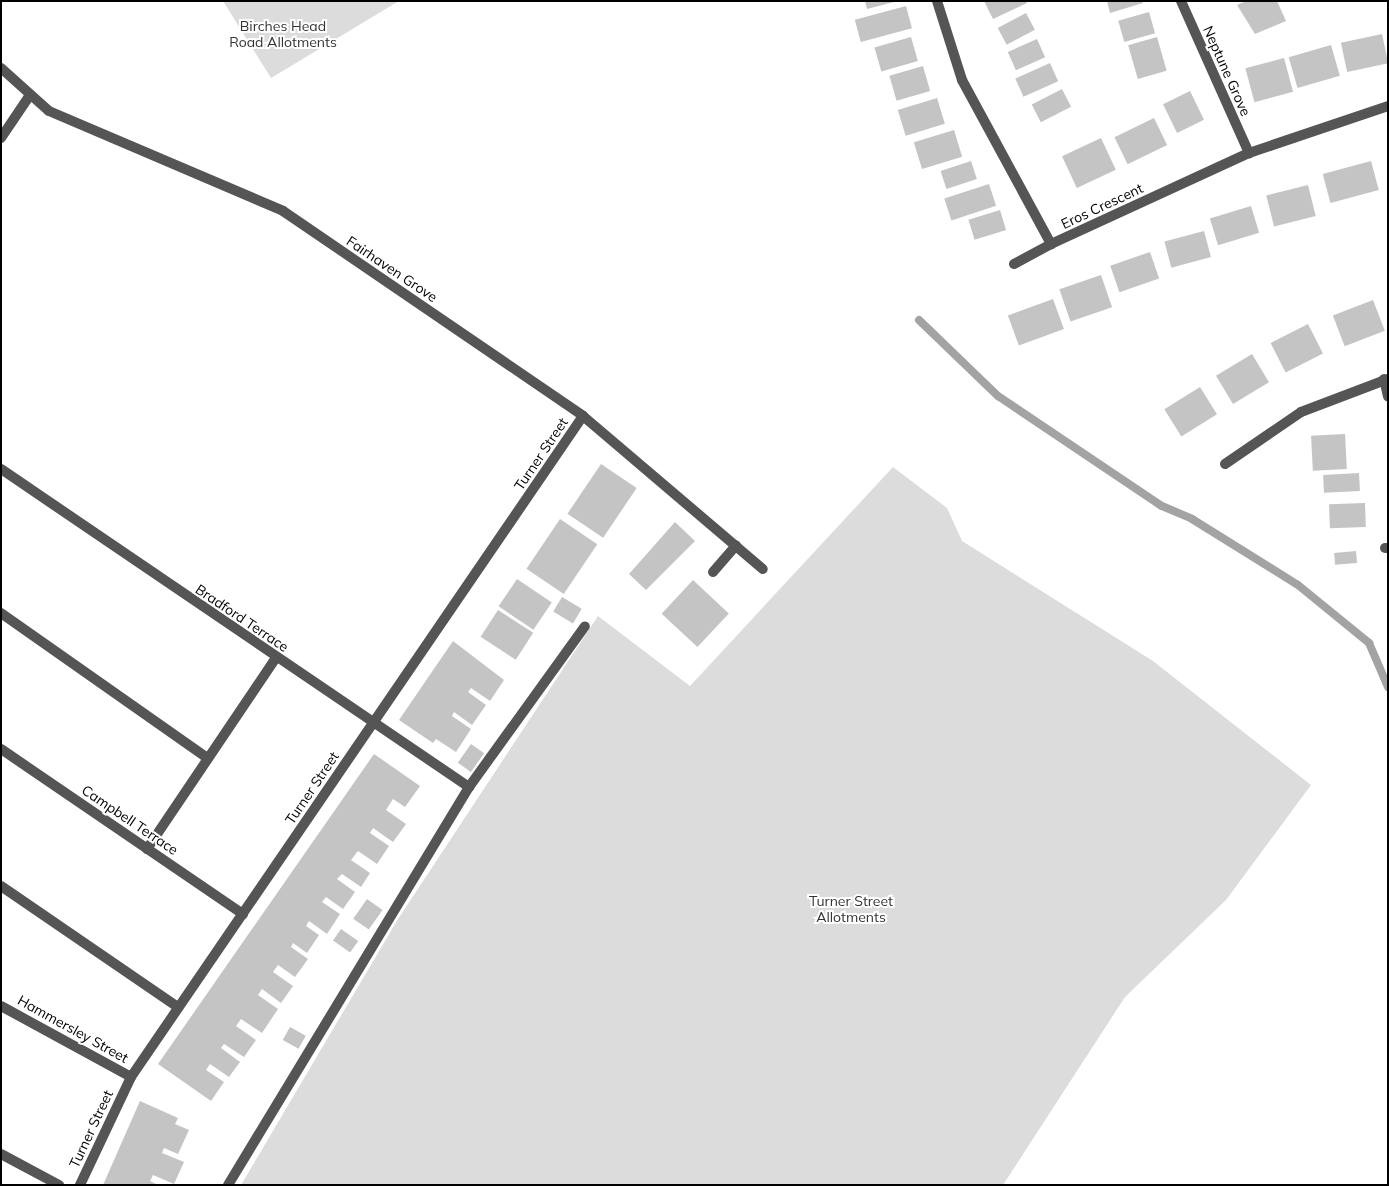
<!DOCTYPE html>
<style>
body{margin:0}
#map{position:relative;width:1389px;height:1186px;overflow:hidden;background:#fff;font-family:Mulish,sans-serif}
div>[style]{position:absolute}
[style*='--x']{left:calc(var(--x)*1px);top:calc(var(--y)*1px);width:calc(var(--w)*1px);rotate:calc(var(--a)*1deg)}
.green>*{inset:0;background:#dcdcdc}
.stream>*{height:8px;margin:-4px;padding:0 4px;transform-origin:4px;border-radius:4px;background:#a3a3a3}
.building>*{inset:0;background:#c4c4c4;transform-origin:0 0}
.service>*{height:10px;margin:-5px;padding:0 5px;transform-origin:5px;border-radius:5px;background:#555}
.minor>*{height:10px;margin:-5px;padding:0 5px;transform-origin:5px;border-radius:5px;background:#555}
span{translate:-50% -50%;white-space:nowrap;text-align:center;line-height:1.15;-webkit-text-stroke:4px #fff;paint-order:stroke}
.park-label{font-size:14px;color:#333}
.street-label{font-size:14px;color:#000}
.frame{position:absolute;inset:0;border:2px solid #000;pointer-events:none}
</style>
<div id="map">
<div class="green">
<div style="clip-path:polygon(223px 1px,399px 1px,271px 78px)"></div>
<div style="clip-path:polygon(893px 467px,947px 508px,962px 541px,1153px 661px,1311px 785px,1226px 900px,1125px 997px,1003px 1185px,241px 1185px,398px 919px,598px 616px,690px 686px)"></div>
</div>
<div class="stream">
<div style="--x:919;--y:320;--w:110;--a:43.9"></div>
<div style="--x:998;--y:396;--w:197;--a:33.9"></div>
<div style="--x:1162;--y:506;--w:33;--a:23"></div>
<div style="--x:1192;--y:519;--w:125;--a:31.9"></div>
<div style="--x:1298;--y:585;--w:92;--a:39.2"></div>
<div style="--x:1369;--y:643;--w:48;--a:66.6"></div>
</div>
<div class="building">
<div style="clip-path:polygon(865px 1px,894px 1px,894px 2px,867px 9px)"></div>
<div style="clip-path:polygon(984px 1px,1026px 1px,1027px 3px,993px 19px)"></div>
<div style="clip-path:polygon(1107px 1px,1142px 1px,1143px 3px,1110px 13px)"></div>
<div style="clip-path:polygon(1246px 1px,1277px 1px,1286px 21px,1255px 34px,1237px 5px)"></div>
<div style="left:906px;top:6px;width:23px;height:53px;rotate:75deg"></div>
<div style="left:1149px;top:12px;width:22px;height:32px;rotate:74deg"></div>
<div style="left:1026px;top:13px;width:19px;height:32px;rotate:62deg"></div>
<div style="left:1382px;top:34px;width:30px;height:42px;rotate:78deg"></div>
<div style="left:911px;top:37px;width:25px;height:38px;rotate:74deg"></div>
<div style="left:1157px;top:37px;width:35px;height:30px;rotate:74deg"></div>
<div style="left:1037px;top:39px;width:20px;height:32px;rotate:66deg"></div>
<div style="left:1331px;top:45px;width:32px;height:44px;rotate:74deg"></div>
<div style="left:1284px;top:58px;width:35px;height:40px;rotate:75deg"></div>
<div style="left:1050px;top:63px;width:20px;height:38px;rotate:66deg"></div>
<div style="left:923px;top:66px;width:26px;height:35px;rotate:74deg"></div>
<div style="left:1062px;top:89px;width:20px;height:34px;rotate:63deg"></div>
<div style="left:1190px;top:91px;width:32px;height:30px;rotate:64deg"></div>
<div style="left:937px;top:98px;width:27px;height:41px;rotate:73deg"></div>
<div style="left:1154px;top:118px;width:30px;height:44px;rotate:64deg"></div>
<div style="left:954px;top:130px;width:28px;height:42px;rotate:73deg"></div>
<div style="left:1101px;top:138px;width:35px;height:43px;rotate:65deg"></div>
<div style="left:971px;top:161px;width:19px;height:32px;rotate:72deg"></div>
<div style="left:1371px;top:161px;width:30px;height:50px;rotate:75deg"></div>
<div style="left:989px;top:184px;width:23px;height:47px;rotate:72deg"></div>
<div style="left:1308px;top:185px;width:32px;height:43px;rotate:76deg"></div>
<div style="left:1251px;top:206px;width:28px;height:43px;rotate:73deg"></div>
<div style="left:1000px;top:210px;width:21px;height:33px;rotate:73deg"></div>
<div style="left:1204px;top:231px;width:27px;height:41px;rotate:75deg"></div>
<div style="left:1150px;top:252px;width:28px;height:42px;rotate:71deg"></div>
<div style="left:1101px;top:275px;width:34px;height:44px;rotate:71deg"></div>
<div style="left:1053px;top:299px;width:32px;height:48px;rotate:70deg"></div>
<div style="left:1373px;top:300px;width:33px;height:43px;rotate:69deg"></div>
<div style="left:1308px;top:324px;width:33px;height:42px;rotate:63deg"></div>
<div style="left:1252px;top:354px;width:33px;height:42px;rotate:59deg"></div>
<div style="left:1200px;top:387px;width:32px;height:42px;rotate:58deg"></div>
<div style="left:1345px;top:434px;width:35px;height:34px;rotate:87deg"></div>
<div style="left:601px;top:464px;width:43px;height:60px;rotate:34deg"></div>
<div style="left:1359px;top:473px;width:18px;height:36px;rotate:87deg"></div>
<div style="left:1365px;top:503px;width:24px;height:36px;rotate:88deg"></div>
<div style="left:560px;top:519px;width:45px;height:60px;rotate:34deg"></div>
<div style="clip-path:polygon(675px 522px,695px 541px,646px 590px,629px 574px)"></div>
<div style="left:1356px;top:551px;width:12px;height:22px;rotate:85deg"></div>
<div style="left:517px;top:579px;width:42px;height:33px;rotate:34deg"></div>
<div style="left:693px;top:580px;width:49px;height:46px;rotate:43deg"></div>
<div style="left:562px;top:597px;width:23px;height:17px;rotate:31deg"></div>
<div style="left:498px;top:610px;width:42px;height:32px;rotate:33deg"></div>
<div style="clip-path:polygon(453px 641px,504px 680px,490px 701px,471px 688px,468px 692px,486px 705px,472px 725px,454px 712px,452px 716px,471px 729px,456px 752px,436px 739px,433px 743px,399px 720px)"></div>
<div style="left:471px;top:744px;width:16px;height:23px;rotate:35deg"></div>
<div style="clip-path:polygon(374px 754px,420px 786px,405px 807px,393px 799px,386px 810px,406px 824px,393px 842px,373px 828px,370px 833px,389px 846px,377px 864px,358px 851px,351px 860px,370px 873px,361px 887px,342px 874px,337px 879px,355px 892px,343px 909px,326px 897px,322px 902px,340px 914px,327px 934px,309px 921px,306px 926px,319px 935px,307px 953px,293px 943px,291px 947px,308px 959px,295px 977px,278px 965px,273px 972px,293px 986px,281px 1003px,262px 989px,258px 995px,278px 1009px,262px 1033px,241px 1019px,236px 1026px,256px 1040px,244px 1057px,224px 1044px,221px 1048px,240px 1062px,229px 1077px,210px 1064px,206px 1070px,224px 1082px,211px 1101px,158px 1064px)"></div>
<div style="left:367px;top:899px;width:19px;height:24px;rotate:35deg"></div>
<div style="left:341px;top:929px;width:21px;height:14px;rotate:35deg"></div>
<div style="left:290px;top:1027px;width:18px;height:15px;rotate:29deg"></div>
<div style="clip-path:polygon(140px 1101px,178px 1118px,175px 1124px,189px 1130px,178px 1154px,164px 1148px,162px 1153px,184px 1162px,174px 1184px,153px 1175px,150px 1181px,158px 1185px,103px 1185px)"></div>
</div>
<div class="service">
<div style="--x:1;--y:138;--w:52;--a:-56"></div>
<div style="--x:1;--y:613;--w:252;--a:35.1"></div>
<div style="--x:147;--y:849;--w:230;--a:-56"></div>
<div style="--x:1;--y:886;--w:214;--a:34.4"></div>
<div style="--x:1;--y:1154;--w:66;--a:28.1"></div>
<div style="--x:228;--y:1185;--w:465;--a:-58.8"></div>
<div style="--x:469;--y:787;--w:198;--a:-54.2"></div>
</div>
<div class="minor">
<div style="--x:937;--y:1;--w:83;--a:72.4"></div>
<div style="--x:962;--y:80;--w:187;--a:61.5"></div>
<div style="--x:1051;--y:244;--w:218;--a:-24.7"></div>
<div style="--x:1249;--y:153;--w:147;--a:-18.7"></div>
<div style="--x:1181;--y:1;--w:167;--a:65.9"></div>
<div style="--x:1;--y:68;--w:64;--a:41.9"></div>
<div style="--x:49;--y:111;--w:254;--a:23.1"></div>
<div style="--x:283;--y:211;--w:363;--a:34.3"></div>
<div style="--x:583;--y:416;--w:236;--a:40.4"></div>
<div style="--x:1014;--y:264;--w:42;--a:-28.4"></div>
<div style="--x:1384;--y:379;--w:18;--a:77"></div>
<div style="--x:1225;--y:464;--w:92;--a:-34.4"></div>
<div style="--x:1301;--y:412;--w:93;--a:-20.8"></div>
<div style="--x:1;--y:469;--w:566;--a:34.2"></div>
<div style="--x:1385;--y:548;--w:3;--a:0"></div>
<div style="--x:713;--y:572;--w:35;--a:-49"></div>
<div style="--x:1;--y:749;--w:293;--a:34.3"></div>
<div style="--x:1;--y:1006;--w:148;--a:28.6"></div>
<div style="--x:80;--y:1185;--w:119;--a:-64.7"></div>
<div style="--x:131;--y:1077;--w:801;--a:-55.64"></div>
</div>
<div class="park-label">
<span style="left:283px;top:34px">Birches Head<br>Road Allotments</span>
<span style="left:851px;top:909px">Turner Street<br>Allotments</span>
</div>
<div class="street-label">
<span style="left:1227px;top:71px;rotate:66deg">Neptune Grove</span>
<span style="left:1102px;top:206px;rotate:-25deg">Eros Crescent</span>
<span style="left:392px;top:269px;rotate:34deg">Fairhaven Grove</span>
<span style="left:541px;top:454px;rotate:-56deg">Turner Street</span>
<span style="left:242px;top:618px;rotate:34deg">Bradford Terrace</span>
<span style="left:312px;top:788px;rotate:-56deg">Turner Street</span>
<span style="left:130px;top:820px;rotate:34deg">Campbell Terrace</span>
<span style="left:73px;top:1029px;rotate:29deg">Hammersley Street</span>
<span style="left:91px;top:1129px;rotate:-65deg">Turner Street</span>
</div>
<div class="frame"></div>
</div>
